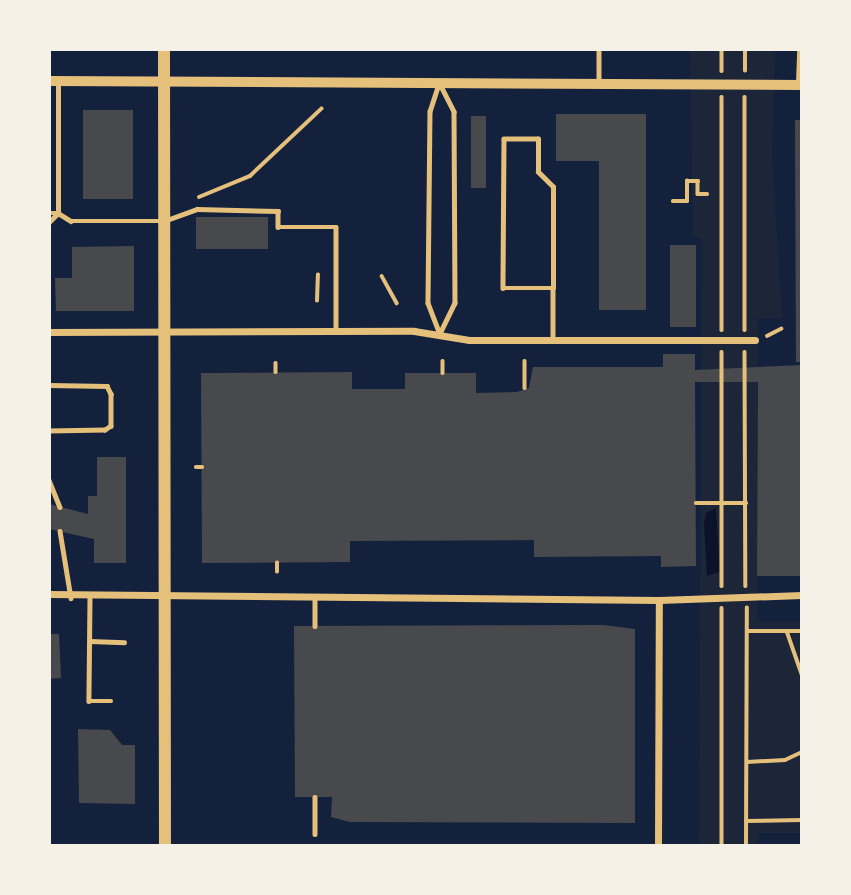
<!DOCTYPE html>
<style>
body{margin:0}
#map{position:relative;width:851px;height:895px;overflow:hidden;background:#14213d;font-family:"Public Sans",sans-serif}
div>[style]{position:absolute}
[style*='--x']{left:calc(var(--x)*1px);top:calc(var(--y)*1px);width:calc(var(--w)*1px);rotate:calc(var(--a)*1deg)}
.green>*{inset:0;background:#1d2539}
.water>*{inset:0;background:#0b132b}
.building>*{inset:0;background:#48494c;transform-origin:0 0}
.path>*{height:3.5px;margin:-1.75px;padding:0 1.75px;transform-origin:1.75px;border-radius:1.75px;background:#e5c07b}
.service>*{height:4.5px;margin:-2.25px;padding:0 2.25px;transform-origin:2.25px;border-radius:2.25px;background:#e5c07b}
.minor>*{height:7px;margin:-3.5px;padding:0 3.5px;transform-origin:3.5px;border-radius:3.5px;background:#e5c07b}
.tertiary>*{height:10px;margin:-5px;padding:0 5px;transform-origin:5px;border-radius:5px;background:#e5c07b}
.secondary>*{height:12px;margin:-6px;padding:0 6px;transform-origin:6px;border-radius:6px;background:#e5c07b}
span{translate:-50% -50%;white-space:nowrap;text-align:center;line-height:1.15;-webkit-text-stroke:7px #f6f1e7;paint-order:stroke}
.frame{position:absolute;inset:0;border:51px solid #f6f1e7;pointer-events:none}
</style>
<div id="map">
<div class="green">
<div style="clip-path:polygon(690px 49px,775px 49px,772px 158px,782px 318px,758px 318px,757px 622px,802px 622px,802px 833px,759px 833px,758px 846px,699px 846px,702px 240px,693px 235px)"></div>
</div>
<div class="water">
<div style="clip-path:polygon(716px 508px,720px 572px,707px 576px,704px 523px,706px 513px)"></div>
</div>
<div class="building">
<div style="left:83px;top:110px;width:50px;height:89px"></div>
<div style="clip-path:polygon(556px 114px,646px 114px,646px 310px,599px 310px,599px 161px,556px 161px)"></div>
<div style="left:471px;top:116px;width:15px;height:72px"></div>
<div style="clip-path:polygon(795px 120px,802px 120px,802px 362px,796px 362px)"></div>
<div style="left:196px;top:217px;width:72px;height:32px"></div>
<div style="left:670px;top:245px;width:26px;height:82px"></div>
<div style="clip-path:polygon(134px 246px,134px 311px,56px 311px,55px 278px,72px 278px,72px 247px)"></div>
<div style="clip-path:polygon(663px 354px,695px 354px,695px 370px,802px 365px,802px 576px,757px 576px,758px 382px,695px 382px,696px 566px,661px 567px,661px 556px,534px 557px,534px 540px,350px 541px,350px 562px,202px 563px,201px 373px,352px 372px,352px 389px,405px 389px,405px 373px,476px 373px,476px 393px,517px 392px,529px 388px,533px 367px,663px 367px)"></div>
<div style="clip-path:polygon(97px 457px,126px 457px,126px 563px,94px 563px,94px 539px,49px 529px,49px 504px,88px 514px,88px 496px,97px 496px)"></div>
<div style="clip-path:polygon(603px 625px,635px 629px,635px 823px,350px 822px,331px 817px,332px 797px,295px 797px,294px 626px)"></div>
<div style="clip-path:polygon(49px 634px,59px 634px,61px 678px,49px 679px)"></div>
<div style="clip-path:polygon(78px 729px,110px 730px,122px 745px,135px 745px,135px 804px,79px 803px)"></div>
</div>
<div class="path">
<div style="--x:722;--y:49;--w:22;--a:90"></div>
<div style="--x:745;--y:71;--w:22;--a:-90"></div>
<div style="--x:722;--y:97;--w:233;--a:90"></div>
<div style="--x:745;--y:97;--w:233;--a:90"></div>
<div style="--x:199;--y:197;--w:55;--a:-22.4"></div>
<div style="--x:250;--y:176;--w:98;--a:-43.3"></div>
<div style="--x:673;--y:201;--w:14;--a:0"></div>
<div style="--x:687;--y:201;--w:20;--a:-90"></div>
<div style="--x:687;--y:181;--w:11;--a:0"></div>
<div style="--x:698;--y:181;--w:13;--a:90"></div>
<div style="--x:698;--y:194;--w:9;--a:0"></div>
<div style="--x:382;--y:276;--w:31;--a:61"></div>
<div style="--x:317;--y:301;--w:26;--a:-88"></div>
<div style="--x:767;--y:336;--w:16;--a:-27"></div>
<div style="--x:722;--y:352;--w:234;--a:90"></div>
<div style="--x:745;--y:352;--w:234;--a:89.8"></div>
<div style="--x:443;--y:361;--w:12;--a:90"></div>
<div style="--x:525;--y:361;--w:27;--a:90"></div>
<div style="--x:276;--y:363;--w:9;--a:90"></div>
<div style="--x:196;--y:467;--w:6;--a:0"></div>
<div style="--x:696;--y:503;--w:50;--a:0"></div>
<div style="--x:277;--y:572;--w:9;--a:-90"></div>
<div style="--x:722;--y:608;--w:238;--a:90"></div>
<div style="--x:747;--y:631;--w:55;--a:0"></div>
<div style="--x:787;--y:631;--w:46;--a:70.8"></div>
<div style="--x:747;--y:762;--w:38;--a:-3"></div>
<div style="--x:785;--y:760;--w:19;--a:-25"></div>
<div style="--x:746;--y:821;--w:56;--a:-1"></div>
<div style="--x:746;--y:846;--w:238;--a:-89.8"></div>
</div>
<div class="service">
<div style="--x:599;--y:49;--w:33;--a:90"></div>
<div style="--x:439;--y:84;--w:28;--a:108"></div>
<div style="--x:430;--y:111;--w:192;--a:90.6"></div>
<div style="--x:428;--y:303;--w:33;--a:69"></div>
<div style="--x:440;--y:84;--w:31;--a:63"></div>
<div style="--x:454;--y:112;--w:191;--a:89.7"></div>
<div style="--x:455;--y:303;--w:34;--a:116"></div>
<div style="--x:798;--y:84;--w:35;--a:-88"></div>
<div style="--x:49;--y:213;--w:9;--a:0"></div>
<div style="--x:58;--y:213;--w:131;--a:-90"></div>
<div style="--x:49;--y:222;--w:13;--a:-45"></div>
<div style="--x:58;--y:213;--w:15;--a:32"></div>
<div style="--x:71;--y:221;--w:93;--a:0"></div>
<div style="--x:164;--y:221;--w:35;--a:-20"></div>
<div style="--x:197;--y:209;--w:81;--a:1.4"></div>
<div style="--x:278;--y:211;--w:16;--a:90"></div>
<div style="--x:278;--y:227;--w:58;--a:0"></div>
<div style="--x:336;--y:227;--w:104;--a:90"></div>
<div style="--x:553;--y:288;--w:101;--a:-90"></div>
<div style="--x:553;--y:187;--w:21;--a:-135"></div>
<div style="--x:538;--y:172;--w:33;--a:-90"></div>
<div style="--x:538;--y:139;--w:34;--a:180"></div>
<div style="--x:504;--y:139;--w:149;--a:90.4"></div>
<div style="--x:503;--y:288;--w:50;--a:0"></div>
<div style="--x:553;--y:288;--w:51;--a:90"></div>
<div style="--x:49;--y:385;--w:58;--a:1"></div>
<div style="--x:107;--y:386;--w:9;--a:63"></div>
<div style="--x:111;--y:394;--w:32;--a:90"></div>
<div style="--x:111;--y:426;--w:7;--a:146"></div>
<div style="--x:105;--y:430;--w:56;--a:179"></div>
<div style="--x:49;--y:480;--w:29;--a:68"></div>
<div style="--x:60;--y:531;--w:68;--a:80.7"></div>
<div style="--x:90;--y:598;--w:103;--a:90.6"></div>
<div style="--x:89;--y:701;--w:22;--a:0"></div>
<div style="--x:315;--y:598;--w:28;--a:90"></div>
<div style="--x:90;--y:641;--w:34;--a:2"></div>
<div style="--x:315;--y:797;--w:37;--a:90"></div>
</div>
<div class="minor">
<div style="--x:49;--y:332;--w:365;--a:-0.2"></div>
<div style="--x:414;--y:331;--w:56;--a:9.3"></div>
<div style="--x:469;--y:340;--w:286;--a:0"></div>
<div style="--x:49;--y:594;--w:610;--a:0.56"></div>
<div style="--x:659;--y:600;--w:143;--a:-2"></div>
<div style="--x:658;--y:846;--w:246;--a:-89.8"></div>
</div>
<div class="tertiary">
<div style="--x:49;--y:81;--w:753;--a:0.3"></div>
</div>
<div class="secondary">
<div style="--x:164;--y:49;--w:797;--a:89.93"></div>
</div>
<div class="frame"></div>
</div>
